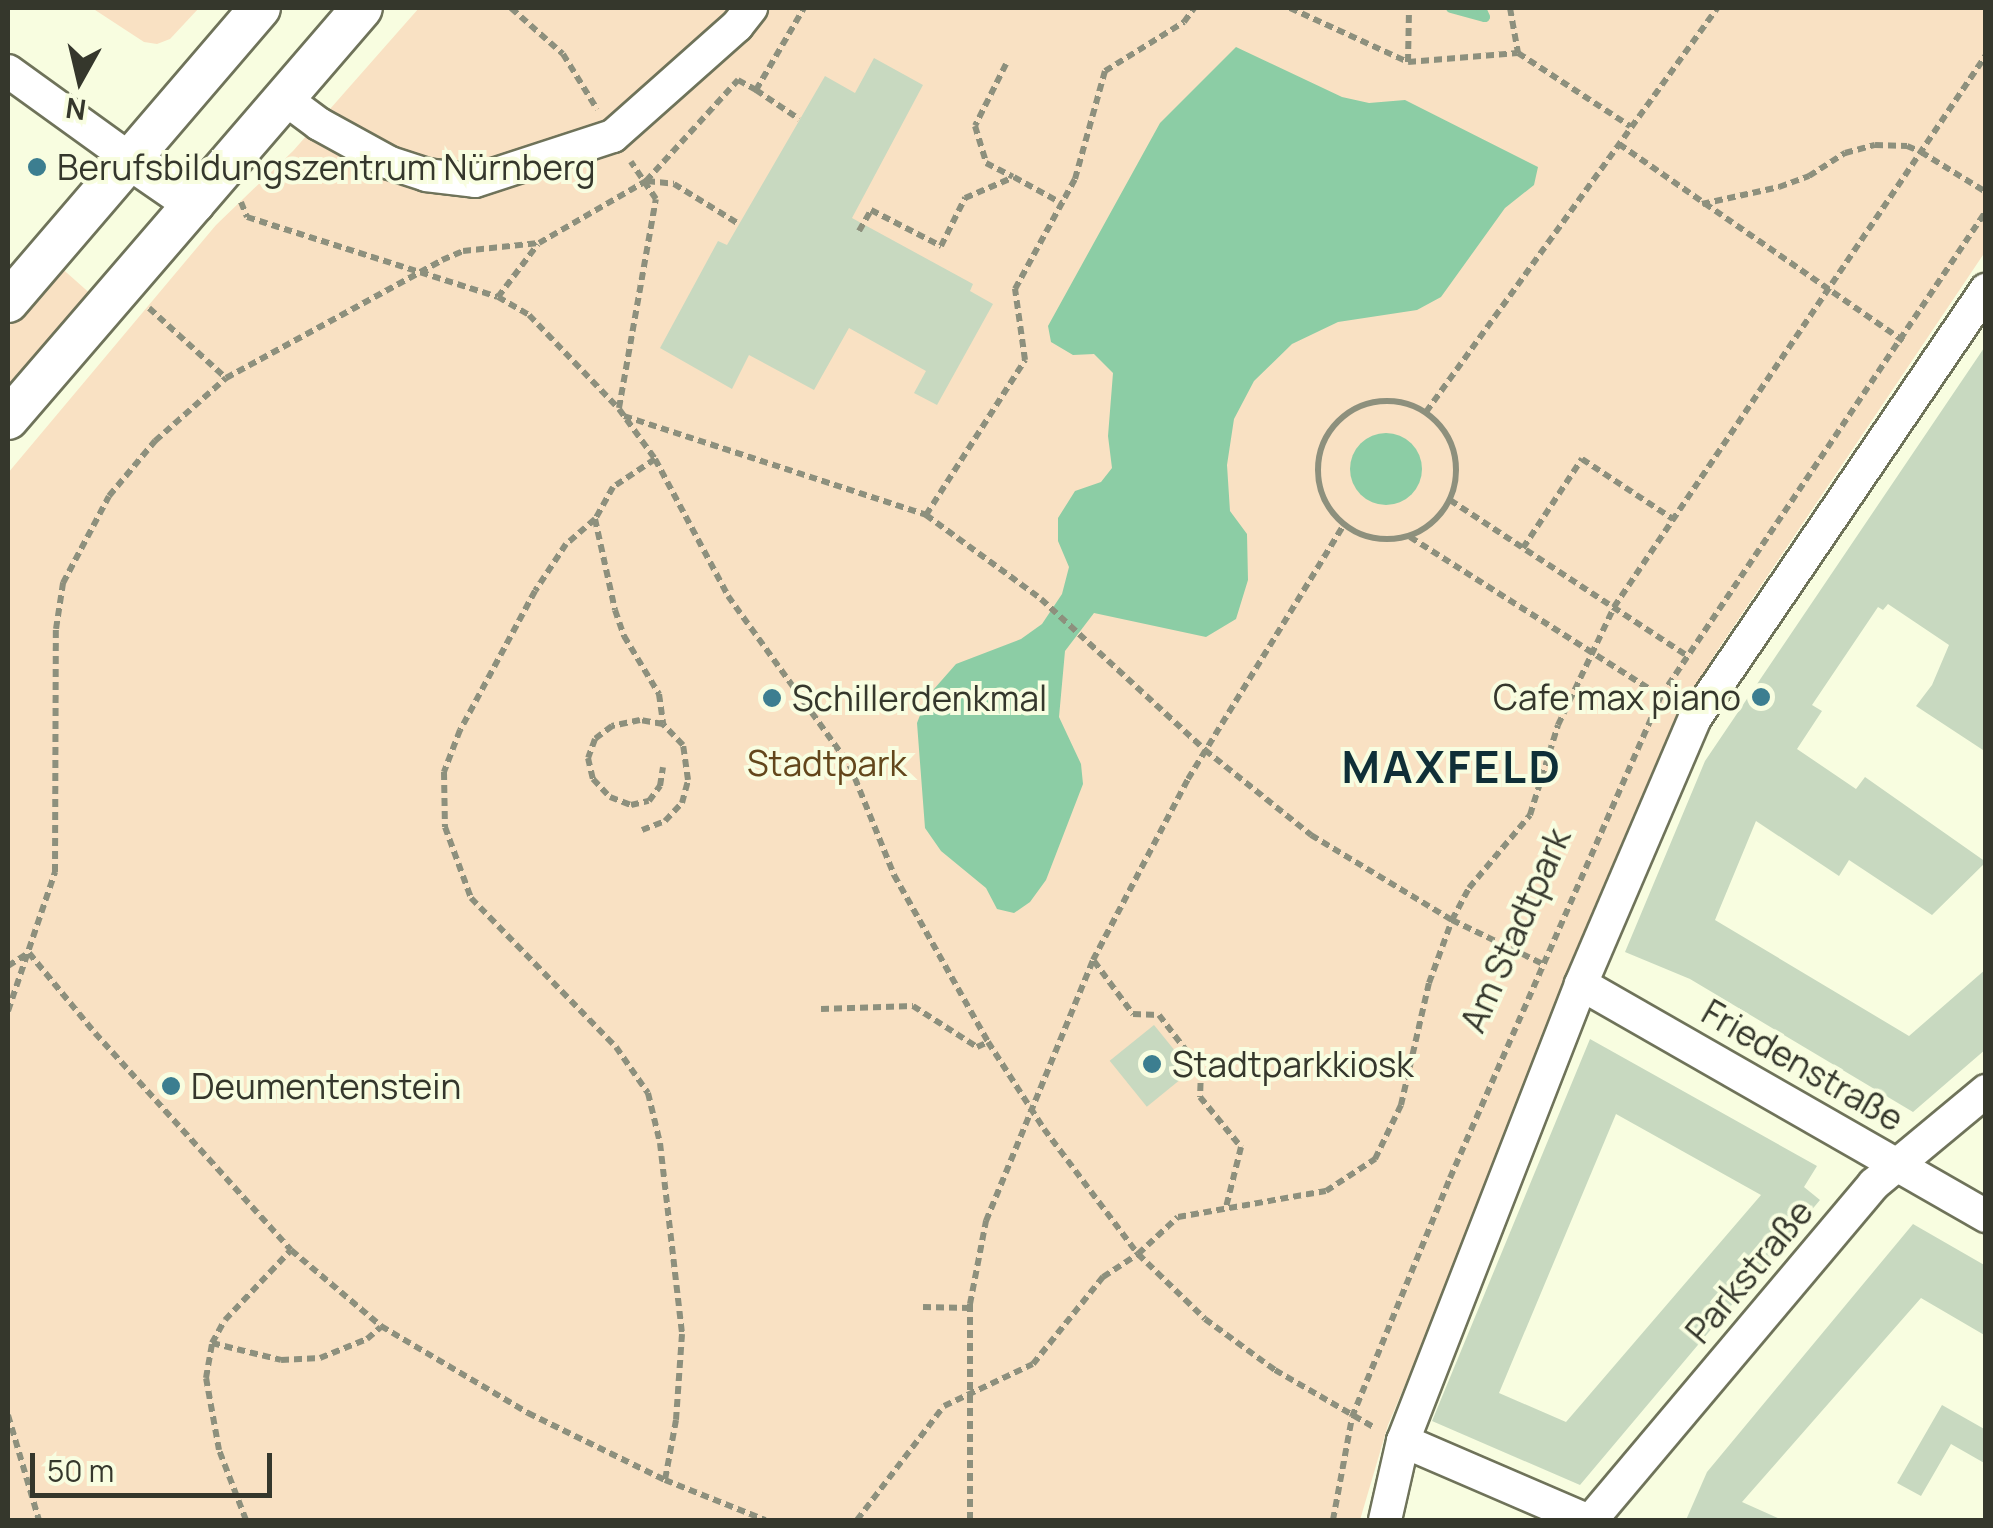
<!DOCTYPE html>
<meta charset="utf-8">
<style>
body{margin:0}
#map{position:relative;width:1993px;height:1528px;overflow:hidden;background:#f8fde0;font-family:Manrope,sans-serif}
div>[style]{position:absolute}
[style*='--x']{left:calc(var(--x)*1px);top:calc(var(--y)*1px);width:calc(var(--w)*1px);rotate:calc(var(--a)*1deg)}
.green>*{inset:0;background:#f9e1c3}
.water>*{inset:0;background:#8ccda5}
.round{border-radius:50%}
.stream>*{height:10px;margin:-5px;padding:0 5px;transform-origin:5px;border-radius:5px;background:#8ccda5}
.building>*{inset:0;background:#c8d9c0;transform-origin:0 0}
.path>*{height:6px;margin-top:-3px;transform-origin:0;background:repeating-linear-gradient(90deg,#8d907d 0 8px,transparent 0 13px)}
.path>.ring{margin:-3px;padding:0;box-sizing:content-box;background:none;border:6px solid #8d907d;border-radius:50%}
.roads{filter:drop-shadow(2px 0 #6f735a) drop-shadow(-2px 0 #6f735a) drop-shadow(0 2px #6f735a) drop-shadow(0 -2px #6f735a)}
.minor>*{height:32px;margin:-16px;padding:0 16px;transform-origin:16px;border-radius:16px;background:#fff}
.major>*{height:40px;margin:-20px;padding:0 20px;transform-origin:20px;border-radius:20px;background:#fff}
.dots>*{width:28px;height:28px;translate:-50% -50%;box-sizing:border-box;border:5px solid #f8fde0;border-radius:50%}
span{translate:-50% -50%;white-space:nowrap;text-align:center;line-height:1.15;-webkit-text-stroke:8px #f8fde0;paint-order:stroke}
.poi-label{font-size:35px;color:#35372c}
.left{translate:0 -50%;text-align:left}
.right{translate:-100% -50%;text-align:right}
.park-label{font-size:35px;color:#63461b}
.street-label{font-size:35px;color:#35372c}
.district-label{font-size:45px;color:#0f2f37;font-weight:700;letter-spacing:2.5px}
.frame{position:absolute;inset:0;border:10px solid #35372c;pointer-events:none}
.north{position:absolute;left:30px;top:30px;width:100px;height:100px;-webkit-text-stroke:8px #f8fde0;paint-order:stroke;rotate:188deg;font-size:28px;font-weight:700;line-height:40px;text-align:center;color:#35372c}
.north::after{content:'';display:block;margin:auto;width:35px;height:45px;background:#35372c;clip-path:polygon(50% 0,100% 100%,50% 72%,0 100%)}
.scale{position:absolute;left:30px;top:1453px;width:242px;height:45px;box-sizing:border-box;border:5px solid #35372c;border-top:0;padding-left:12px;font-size:30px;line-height:35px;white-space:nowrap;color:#35372c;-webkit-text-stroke:8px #f8fde0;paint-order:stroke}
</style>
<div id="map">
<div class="green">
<div style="clip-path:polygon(92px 8px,199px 8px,170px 39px,157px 44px,144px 42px)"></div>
<div style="clip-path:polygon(419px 8px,1985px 8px,1985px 252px,1713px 657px,1388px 1425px,1360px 1520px,8px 1520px,8px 473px,216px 225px,293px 151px)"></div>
<div style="clip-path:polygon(58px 265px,93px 296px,8px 396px,8px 325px)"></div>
</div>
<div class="water">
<div style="clip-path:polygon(1236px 47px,1342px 97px,1369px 103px,1405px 100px,1538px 167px,1534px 185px,1505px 208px,1441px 297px,1417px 310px,1338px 322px,1292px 344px,1254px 381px,1234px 419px,1227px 465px,1230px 511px,1247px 534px,1248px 580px,1236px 619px,1206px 637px,1094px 613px,1065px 651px,1059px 717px,1081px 764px,1083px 784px,1046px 880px,1030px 902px,1014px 913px,997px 909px,986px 888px,941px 851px,925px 828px,917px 723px,927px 697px,956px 664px,1021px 639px,1042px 624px,1062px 594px,1069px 567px,1058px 541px,1058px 518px,1075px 491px,1101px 482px,1112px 468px,1108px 436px,1113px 373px,1094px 354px,1073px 355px,1051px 342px,1048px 326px,1160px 123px)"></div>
<div class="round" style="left:1350px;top:433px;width:72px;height:72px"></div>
</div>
<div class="stream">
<div style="--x:1451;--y:8;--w:35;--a:15"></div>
<div style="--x:1485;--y:17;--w:10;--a:-114"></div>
</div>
<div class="building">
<div style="clip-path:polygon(874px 58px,923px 85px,852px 218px,973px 284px,970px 291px,993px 304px,937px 405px,914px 393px,926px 371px,849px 328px,814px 390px,749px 355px,732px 389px,660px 348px,718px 241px,727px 245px,825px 76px,855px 93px)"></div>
<div style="clip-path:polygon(1986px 345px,1986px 752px,1916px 706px,1932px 685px,1949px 645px,1888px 604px,1883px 610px,1878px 607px,1812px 705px,1822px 711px,1797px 749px,1856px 789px,1865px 777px,1986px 862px,1932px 915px,1849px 860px,1839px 876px,1756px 821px,1715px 920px,1909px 1036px,1986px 969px,1986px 1049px,1913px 1112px,1690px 979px,1625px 952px,1705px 761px)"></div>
<div style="left:1154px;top:1025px;width:59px;height:57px;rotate:51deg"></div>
<div style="clip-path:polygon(evenodd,1590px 1039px,1817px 1166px,1804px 1187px,1820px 1200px,1580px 1485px,1432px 1421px,1590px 1039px,1616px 1114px,1761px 1195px,1566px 1422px,1499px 1393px,1616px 1114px)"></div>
<div style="clip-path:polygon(1913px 1224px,1986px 1266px,1986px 1336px,1921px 1298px,1742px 1502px,1782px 1520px,1686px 1520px,1707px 1472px)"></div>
<div style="clip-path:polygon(1942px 1405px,1986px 1430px,1986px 1464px,1951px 1444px,1921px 1496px,1897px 1483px)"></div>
</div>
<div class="path">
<div style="--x:511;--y:8;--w:69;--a:41.5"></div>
<div style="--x:563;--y:54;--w:65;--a:58.3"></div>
<div style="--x:1290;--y:8;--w:130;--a:24.6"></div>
<div style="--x:1408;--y:62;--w:110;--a:-4.7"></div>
<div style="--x:1510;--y:8;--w:46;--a:79.9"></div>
<div style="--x:1518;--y:53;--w:134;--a:33.1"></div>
<div style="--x:1408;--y:62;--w:54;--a:-88.9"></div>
<div style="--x:1006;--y:64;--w:69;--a:116.6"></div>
<div style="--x:975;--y:126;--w:39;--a:73"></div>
<div style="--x:986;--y:163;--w:30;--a:27"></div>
<div style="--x:756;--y:90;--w:52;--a:34"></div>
<div style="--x:1619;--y:144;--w:346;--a:34.7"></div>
<div style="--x:647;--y:181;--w:27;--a:6"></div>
<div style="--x:674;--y:184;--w:76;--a:31.6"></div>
<div style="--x:241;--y:202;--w:16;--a:68"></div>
<div style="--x:247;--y:217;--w:263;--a:17.7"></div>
<div style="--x:498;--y:297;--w:36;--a:30"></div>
<div style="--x:529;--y:315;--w:130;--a:46.2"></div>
<div style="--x:619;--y:409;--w:62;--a:54.2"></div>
<div style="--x:655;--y:459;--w:155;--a:61.9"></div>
<div style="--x:728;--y:596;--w:209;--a:54.3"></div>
<div style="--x:850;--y:766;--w:118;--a:68"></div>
<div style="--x:894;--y:875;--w:192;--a:60.6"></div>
<div style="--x:988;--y:1042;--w:103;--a:57.2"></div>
<div style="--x:1044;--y:1129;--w:156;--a:53.1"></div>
<div style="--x:1138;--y:1254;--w:93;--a:44.1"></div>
<div style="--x:1205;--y:1319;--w:87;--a:36.1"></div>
<div style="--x:1275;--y:1370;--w:116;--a:30.1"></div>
<div style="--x:1702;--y:204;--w:79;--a:-12.4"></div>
<div style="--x:1779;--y:187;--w:32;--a:-20"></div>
<div style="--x:1809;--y:176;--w:43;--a:-32.6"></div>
<div style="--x:1845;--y:153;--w:31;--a:-15"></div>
<div style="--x:1875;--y:145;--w:32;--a:2"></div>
<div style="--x:1907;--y:146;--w:15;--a:23"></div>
<div style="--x:1921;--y:152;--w:76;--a:31.6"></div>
<div style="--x:859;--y:231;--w:24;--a:-60"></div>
<div style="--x:871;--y:210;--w:79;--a:27.2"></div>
<div style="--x:941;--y:246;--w:54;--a:-63.4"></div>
<div style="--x:965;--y:198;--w:53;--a:-23.2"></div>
<div style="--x:1014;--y:177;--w:54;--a:29"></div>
<div style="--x:498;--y:297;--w:66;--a:-53"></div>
<div style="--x:149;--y:308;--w:104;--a:42.3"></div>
<div class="ring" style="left:1318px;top:401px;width:132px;height:132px"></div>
<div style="--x:619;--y:408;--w:212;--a:-80"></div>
<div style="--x:656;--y:199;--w:45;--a:-124"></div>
<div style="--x:1426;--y:412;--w:498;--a:-54.2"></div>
<div style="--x:624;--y:416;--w:318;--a:18.1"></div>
<div style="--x:926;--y:515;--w:142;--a:36.1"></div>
<div style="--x:1041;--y:599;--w:223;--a:42.6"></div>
<div style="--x:1205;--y:750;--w:136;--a:38.7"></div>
<div style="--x:1311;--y:835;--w:165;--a:31.1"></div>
<div style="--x:1452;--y:920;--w:103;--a:25.8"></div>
<div style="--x:655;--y:459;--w:50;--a:146.3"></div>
<div style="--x:613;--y:487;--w:37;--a:119"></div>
<div style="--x:595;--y:519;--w:38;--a:139"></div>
<div style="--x:566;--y:544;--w:56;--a:123.4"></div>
<div style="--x:535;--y:591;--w:158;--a:118.3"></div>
<div style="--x:460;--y:730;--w:45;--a:110.9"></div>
<div style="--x:444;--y:772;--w:55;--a:89"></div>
<div style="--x:445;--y:827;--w:76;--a:69.9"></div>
<div style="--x:471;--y:898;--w:208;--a:45.8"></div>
<div style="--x:616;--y:1047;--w:56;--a:55.2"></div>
<div style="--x:648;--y:1093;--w:51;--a:76.5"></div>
<div style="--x:660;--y:1143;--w:192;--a:83.4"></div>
<div style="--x:682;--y:1334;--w:86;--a:94"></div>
<div style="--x:676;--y:1420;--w:61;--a:100.4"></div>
<div style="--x:1450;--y:500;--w:286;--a:33.3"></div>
<div style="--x:926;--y:515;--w:184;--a:-57.4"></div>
<div style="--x:1025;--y:360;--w:72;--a:-98"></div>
<div style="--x:1015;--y:289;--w:125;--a:-61.4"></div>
<div style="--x:1075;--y:179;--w:112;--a:-74.5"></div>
<div style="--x:1105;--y:71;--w:93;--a:-31.8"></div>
<div style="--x:1184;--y:22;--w:17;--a:-54"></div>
<div style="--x:595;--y:519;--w:93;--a:77.6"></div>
<div style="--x:615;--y:610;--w:28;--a:71"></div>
<div style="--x:624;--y:636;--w:68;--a:58.9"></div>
<div style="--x:659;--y:694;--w:30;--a:82"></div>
<div style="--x:1410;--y:537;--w:297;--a:32.4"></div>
<div style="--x:1523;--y:548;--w:107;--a:-56.5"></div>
<div style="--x:1582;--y:459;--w:109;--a:33.4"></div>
<div style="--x:642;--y:830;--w:25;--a:-21"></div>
<div style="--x:665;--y:821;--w:25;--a:-47"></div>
<div style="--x:682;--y:803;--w:24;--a:-75"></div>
<div style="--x:688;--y:780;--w:35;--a:-98"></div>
<div style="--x:683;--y:745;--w:29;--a:-134"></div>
<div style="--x:663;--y:724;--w:23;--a:-170"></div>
<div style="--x:640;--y:720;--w:29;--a:168"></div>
<div style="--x:612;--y:726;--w:21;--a:143"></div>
<div style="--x:595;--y:739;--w:20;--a:110"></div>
<div style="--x:588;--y:758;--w:22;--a:77"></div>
<div style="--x:593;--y:779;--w:25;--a:47"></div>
<div style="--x:610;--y:797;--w:22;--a:21"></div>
<div style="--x:631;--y:805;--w:18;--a:-13"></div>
<div style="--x:649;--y:801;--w:19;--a:-54"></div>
<div style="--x:660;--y:786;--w:19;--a:-81"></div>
<div style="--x:29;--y:953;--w:104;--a:50.5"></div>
<div style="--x:95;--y:1033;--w:292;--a:47.9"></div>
<div style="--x:291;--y:1250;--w:118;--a:40.2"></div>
<div style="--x:381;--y:1326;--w:171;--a:30.6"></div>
<div style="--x:528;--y:1413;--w:153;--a:26.1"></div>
<div style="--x:665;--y:1480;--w:108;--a:21.8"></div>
<div style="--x:1094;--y:961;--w:66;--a:53.7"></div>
<div style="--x:1133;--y:1014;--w:26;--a:2"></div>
<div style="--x:1159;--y:1015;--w:69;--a:52.6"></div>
<div style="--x:1201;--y:1070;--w:27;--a:92"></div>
<div style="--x:1200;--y:1097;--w:65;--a:50.6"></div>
<div style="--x:1241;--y:1147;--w:62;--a:104"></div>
<div style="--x:8;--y:966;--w:24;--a:-33"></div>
<div style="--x:821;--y:1009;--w:92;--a:-1.9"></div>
<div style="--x:913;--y:1006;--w:76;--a:32.6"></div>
<div style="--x:977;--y:1047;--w:12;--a:-24"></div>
<div style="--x:8;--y:1011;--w:147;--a:-71.3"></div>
<div style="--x:55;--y:872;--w:243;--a:-89.8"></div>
<div style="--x:56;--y:629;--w:47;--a:-81.3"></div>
<div style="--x:63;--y:583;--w:98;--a:-62.1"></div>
<div style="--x:109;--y:496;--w:72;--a:-50.1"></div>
<div style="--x:155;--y:441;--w:95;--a:-41.6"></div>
<div style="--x:226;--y:378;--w:246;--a:-28.6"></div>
<div style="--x:442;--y:260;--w:23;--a:-23"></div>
<div style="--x:463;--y:251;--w:76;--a:-6"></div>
<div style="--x:539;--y:243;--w:124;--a:-30.1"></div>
<div style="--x:646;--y:181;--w:137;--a:-47.7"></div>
<div style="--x:738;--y:80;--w:21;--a:29"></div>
<div style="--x:756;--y:90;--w:95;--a:-59.7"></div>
<div style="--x:923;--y:1307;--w:47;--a:1.2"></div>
<div style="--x:212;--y:1343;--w:71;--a:13.8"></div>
<div style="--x:281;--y:1360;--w:39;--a:-3"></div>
<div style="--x:320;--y:1358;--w:51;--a:-22"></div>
<div style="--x:367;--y:1339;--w:18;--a:-41"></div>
<div style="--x:8;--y:1415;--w:109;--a:73.6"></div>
<div style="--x:246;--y:1520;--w:75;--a:-111.1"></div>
<div style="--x:219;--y:1450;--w:73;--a:-100.2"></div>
<div style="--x:206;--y:1378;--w:36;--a:-80"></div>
<div style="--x:212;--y:1343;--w:26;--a:-61"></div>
<div style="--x:225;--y:1320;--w:96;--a:-46.7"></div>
<div style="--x:857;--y:1520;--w:143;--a:-52.7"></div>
<div style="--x:944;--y:1406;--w:98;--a:-25.3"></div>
<div style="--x:1033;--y:1364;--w:112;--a:-51.2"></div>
<div style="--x:1103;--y:1277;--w:42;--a:-33.3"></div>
<div style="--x:1138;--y:1254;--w:54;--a:-42.8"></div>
<div style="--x:1178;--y:1217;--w:150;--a:-10"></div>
<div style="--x:1326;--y:1191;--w:59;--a:-33.1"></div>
<div style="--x:1375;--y:1159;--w:60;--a:-64.3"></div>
<div style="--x:1401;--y:1105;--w:125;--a:-77.1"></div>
<div style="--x:1429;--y:983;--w:67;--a:-69.9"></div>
<div style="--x:1452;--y:920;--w:36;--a:-62"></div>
<div style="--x:1469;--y:888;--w:95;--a:-50.1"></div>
<div style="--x:1530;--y:815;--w:94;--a:-72.7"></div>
<div style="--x:1558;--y:725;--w:131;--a:-64.6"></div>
<div style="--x:1614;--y:607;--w:666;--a:-56.02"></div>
<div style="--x:970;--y:1520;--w:216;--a:-90"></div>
<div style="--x:970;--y:1304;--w:85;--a:-79.1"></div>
<div style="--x:986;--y:1221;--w:282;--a:-67.7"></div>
<div style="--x:1093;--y:960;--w:204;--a:-62.3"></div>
<div style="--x:1188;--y:779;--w:299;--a:-58.5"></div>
<div style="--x:1333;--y:1520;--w:105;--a:-79.5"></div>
<div style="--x:1352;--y:1417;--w:258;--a:-67.7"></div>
<div style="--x:1450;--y:1178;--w:526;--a:-66.36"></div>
<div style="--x:1661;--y:696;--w:584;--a:-56.17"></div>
</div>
<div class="roads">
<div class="minor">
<div style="--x:8;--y:71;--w:150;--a:35.8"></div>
<div style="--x:284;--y:98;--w:44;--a:36.6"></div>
<div style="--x:319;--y:124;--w:81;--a:28.8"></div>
<div style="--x:390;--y:163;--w:38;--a:18"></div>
<div style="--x:426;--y:175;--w:49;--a:7"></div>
<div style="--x:475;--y:181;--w:145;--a:-18.1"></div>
<div style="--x:613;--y:136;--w:166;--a:-41.6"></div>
<div style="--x:737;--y:26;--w:23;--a:-52"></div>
<div style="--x:1581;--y:984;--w:467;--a:29.8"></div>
<div style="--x:1403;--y:1441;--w:199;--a:23.3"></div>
<div style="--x:1385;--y:1520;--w:81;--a:-77.2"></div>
<div style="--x:1403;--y:1441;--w:490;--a:-68.7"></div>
<div style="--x:1581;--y:984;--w:289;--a:-66.8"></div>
<div style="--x:1695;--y:718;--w:518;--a:-55.79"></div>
<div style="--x:1591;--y:1520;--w:439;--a:-49.9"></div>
<div style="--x:1874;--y:1184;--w:146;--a:-39.7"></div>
</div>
<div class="major">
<div style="--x:130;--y:159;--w:78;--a:34.5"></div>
<div style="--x:8;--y:302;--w:387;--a:-49.4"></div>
<div style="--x:8;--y:419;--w:542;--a:-49.26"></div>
</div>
</div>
<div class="dots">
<div style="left:37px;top:167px;background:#3c7e90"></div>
<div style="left:1761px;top:697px;background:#3c7e90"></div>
<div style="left:772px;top:698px;background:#3c7e90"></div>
<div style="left:1152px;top:1064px;background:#3c7e90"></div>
<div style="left:171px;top:1086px;background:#3c7e90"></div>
</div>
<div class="poi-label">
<span class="left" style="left:57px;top:167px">Berufsbildungszentrum Nürnberg</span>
<span class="right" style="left:1741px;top:697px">Cafe max piano</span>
<span class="left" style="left:792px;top:698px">Schillerdenkmal</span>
<span class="left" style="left:1172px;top:1064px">Stadtparkkiosk</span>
<span class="left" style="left:191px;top:1086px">Deumentenstein</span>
</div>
<div class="park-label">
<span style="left:827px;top:763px">Stadtpark</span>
</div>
<div class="street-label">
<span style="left:1515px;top:930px;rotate:-66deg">Am Stadtpark</span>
<span style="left:1803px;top:1065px;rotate:30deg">Friedenstraße</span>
<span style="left:1749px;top:1271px;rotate:-50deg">Parkstraße</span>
</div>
<div class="district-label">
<span style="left:1452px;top:767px">MAXFELD</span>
</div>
<div class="frame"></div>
<div class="north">N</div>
<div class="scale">50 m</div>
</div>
